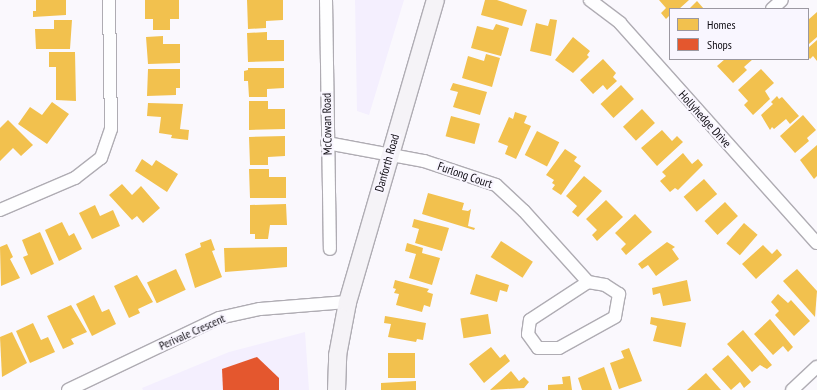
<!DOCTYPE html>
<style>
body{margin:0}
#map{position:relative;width:817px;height:390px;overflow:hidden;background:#faf8fd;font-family:"PT Sans Narrow",sans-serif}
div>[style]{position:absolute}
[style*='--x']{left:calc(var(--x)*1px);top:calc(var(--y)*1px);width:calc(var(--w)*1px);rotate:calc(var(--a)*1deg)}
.built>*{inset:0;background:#f4effe}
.homes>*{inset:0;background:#f2c14e;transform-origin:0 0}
.shops>*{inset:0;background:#e4572e}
.roads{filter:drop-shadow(1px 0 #afacb3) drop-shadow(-1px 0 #afacb3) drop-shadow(0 1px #afacb3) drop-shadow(0 -1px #afacb3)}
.minor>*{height:12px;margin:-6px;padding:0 6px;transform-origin:6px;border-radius:6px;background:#fefeff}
.secondary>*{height:17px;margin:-8.5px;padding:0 8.5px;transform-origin:8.5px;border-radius:8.5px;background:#f5f3f7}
span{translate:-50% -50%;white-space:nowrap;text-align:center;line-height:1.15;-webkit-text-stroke:4px #f9f6ff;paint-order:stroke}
.street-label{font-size:12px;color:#0f0c13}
.legend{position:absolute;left:669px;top:8px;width:140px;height:52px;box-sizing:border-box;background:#f9f6ff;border:1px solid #9b98a1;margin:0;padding:5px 7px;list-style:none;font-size:12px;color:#0f0c13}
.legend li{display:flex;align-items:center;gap:8px;height:20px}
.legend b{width:20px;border:1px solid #9b98a1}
</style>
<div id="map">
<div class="built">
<div style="clip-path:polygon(355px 0,404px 0,369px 115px,357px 111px)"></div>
<div style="clip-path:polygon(305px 332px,309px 390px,143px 390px,142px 388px,229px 352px)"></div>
</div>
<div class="homes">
<div style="clip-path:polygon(36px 0,66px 0,66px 15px,33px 17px,33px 11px,36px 11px)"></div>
<div style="clip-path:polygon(145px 0,179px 0,179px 19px,170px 19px,170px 30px,153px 30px,153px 19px,145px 19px)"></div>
<div style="clip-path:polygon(247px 0,283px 0,283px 20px,266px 21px,266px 28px,248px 29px)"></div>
<div style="clip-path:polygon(485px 0,497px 0,527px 10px,522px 26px,481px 15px)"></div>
<div style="clip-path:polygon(659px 0,689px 0,679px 9px,670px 9px,670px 15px,666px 19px,661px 13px,666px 8px)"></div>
<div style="clip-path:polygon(697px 1px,704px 9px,689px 9px)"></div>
<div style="clip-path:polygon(817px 12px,817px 37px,809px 44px,808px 20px)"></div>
<div style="clip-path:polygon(550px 19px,557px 20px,551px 56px,530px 51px,536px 23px,548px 26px)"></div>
<div style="clip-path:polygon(54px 20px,72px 20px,70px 49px,36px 49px,35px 29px,54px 29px)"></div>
<div style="clip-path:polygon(496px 24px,509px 28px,501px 56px,471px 48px,477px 26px,493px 30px)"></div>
<div style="clip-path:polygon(267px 32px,267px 40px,284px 40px,284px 61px,248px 62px,247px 33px)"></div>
<div style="clip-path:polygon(163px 36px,163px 44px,180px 44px,180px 63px,148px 64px,146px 37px)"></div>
<div style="clip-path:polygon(573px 37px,590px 51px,587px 55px,589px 57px,573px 73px,555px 60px)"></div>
<div style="clip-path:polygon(817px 40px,817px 61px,813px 56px,810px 59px,808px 57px,808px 48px)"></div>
<div style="clip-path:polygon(49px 52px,75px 52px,76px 101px,56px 100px,56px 67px,49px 67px)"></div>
<div style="clip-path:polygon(486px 54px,500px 58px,492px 87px,462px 78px,468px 56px,484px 61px)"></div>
<div style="clip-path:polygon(603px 59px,616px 73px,613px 77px,617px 81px,607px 90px,603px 85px,593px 94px,580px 80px)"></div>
<div style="clip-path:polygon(725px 59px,753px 59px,744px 67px,747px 70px,733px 83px,717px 66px)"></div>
<div style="clip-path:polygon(248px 68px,284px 68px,284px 88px,267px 89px,267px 97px,249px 97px,248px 81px,244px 81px,244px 71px,248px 70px)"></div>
<div style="clip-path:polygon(148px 69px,180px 69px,180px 88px,176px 88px,176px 95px,147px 96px)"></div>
<div style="clip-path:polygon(761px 69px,774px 83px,765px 91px,770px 99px,753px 115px,744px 105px,748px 101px,738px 90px)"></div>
<div style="clip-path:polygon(453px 83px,487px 92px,480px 115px,453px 107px,458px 92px,450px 90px)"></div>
<div style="left:621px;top:85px;width:19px;height:28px;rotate:47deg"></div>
<div style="clip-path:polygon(777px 96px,779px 99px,782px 97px,799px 116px,790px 124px,786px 119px,774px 129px,772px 127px,770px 130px,761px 115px,773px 104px,771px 102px)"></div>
<div style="clip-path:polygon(249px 101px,268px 101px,268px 109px,285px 109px,285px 129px,249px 130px)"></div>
<div style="clip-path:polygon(52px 102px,69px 114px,47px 144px,18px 124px,30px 107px,42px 115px)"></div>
<div style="clip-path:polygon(148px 103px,183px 104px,180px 129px,189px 130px,188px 140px,171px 138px,172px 135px,159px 133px,161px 117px,147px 116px)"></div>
<div style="left:642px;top:109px;width:19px;height:26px;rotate:47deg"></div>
<div style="clip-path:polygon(515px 112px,527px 116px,524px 123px,531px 126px,516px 159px,505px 154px,508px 146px,498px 142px,509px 117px,513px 119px)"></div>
<div style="clip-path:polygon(803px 115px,816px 130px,807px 138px,809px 141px,795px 153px,780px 136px)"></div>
<div style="left:451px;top:116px;width:30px;height:21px;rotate:15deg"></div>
<div style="clip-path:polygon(8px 120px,33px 145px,21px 156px,13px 148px,0 161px,0 128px)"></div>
<div style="clip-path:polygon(662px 130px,672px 141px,677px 136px,683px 142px,657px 166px,641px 148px)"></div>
<div style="left:537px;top:131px;width:25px;height:27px;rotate:27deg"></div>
<div style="clip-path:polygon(285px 136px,285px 156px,268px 157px,268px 165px,250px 165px,249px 137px)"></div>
<div style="clip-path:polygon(817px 145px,817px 176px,814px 179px,800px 160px)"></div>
<div style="clip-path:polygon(565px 149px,577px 157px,574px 161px,581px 166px,561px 195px,552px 189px,555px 185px,552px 183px,554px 180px,546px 175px)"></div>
<div style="clip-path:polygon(683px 153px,692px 164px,698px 159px,703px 165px,678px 190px,675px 188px,670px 192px,660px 181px,666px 176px,662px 172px)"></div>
<div style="clip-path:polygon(142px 159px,152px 166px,156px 160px,178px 174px,167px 192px,135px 171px)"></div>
<div style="clip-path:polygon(249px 169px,269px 169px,269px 177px,286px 177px,286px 198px,250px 198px)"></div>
<div style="clip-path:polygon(584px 176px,602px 191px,578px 217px,572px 212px,577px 206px,566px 196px)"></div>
<div style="left:704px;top:179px;width:20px;height:27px;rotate:49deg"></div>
<div style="clip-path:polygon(122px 184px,132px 195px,141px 186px,160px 208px,143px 223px,137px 216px,132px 220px,109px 195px)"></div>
<div style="clip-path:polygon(428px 193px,464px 203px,462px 210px,468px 211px,471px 209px,468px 226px,475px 228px,474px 230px,422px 214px)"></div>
<div style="clip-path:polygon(606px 200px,623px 217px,597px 241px,592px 235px,597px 230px,586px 219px)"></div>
<div style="left:725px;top:202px;width:19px;height:28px;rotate:47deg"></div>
<div style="clip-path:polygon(286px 204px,287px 225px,270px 225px,268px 239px,255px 239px,255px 234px,250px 234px,250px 205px)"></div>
<div style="clip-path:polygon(95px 205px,100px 216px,113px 210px,120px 226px,92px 239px,79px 213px)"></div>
<div style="clip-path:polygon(635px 214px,652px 232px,626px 255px,621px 249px,626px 244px,615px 233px)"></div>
<div style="clip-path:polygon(414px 219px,449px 228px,442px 251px,415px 243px,419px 229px,412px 227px)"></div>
<div style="clip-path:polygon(62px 222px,69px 236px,74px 233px,82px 249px,59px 261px,45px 230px)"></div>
<div style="left:744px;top:223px;width:18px;height:27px;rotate:41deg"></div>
<div style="clip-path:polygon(40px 232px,54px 264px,31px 275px,23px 257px,28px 255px,22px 240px)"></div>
<div style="clip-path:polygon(211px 239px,215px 250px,212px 251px,222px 277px,195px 288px,185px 254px,201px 247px,200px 243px)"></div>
<div style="left:501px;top:241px;width:38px;height:19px;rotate:33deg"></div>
<div style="clip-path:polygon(667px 242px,675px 247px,672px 249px,679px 259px,656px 276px,648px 265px,642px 269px,638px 264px)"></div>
<div style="clip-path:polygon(407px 243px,423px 248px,422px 253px,440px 258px,432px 285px,409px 278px,416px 254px,405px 251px)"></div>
<div style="clip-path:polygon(7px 244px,13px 257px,10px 259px,20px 278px,1px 286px,0 247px)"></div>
<div style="clip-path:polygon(763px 245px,772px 254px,777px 249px,782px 255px,756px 279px,742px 264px)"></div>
<div style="clip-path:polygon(287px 247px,287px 267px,225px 272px,224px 248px)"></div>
<div style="left:176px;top:269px;width:23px;height:32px;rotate:65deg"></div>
<div style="clip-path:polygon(797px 269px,817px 291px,815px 317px,783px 281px)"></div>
<div style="clip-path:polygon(476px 274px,509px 285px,507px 292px,500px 290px,497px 302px,470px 294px)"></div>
<div style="clip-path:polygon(137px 275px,153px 302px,138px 309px,140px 313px,129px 318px,114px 286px)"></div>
<div style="clip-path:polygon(395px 280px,429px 289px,427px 292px,433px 294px,430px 307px,424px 305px,422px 312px,396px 305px,399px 294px,394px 293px,396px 289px,393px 288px)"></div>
<div style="clip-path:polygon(687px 280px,691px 301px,663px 306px,660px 293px,653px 295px,652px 288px)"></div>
<div style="clip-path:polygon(778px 294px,788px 303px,791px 300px,810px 321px,794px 336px,775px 315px,779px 311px,771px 302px)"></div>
<div style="clip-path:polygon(94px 295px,102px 312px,109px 309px,116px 324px,92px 336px,76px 304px)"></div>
<div style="clip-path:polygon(71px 305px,87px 332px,71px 339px,74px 344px,63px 349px,47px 316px)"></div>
<div style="left:488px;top:314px;width:20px;height:28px;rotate:81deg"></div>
<div style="clip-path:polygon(385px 316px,426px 323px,423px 340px,417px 339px,416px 342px,388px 337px,391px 324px,384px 323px)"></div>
<div style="clip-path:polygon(651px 317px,686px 323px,681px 347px,653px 341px,657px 326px,650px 324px)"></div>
<div style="clip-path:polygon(770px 319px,793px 347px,788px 352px,783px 346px,773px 355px,754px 334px)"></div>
<div style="clip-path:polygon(33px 323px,41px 340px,48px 337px,55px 352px,30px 363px,16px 331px)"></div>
<div style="clip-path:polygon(743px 330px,772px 365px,767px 369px,760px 365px,752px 372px,727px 344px)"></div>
<div style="clip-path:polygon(12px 332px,27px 363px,2px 377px,0 337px)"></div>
<div style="clip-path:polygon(491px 347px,500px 358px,505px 354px,510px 361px,484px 383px,469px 364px)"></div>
<div style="clip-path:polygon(629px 348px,642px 381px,619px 389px,610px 363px,624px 358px,621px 351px)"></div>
<div style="left:388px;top:353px;width:27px;height:25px"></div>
<div style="clip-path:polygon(728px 355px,751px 382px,744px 388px,740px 382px,731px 390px,712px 369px)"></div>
<div style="clip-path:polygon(604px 367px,612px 390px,582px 390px,578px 378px)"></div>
<div style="clip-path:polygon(511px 371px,519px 381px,524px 377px,529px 382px,524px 388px,490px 390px)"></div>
<div style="clip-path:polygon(706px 373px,721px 390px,687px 390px)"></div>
<div style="clip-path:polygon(570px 376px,572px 390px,548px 390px,548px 385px,563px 384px,562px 377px)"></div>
<div style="clip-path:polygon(416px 381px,416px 390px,381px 390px,381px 383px)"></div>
</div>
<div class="shops">
<div style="clip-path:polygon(257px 357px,279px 378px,279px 390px,223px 390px,222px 369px)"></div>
</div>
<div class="roads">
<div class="minor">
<div style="--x:326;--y:0;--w:249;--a:89.1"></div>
<div style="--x:590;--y:0;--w:38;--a:37"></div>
<div style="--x:620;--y:23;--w:295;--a:48.2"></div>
<div style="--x:772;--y:9;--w:13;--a:-42"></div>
<div style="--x:327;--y:143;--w:99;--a:10.5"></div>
<div style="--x:424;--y:161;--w:76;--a:18.4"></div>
<div style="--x:496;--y:185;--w:38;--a:43"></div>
<div style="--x:524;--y:211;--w:96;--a:48"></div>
<div style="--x:588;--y:282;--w:17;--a:10"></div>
<div style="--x:605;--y:285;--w:17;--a:33"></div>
<div style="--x:619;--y:294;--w:23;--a:100"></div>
<div style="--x:615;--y:317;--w:64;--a:151"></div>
<div style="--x:559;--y:348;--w:21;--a:180"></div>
<div style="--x:538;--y:348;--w:17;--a:-126"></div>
<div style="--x:528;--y:334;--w:14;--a:-82"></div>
<div style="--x:530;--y:320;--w:69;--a:-33.2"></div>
<div style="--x:0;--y:210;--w:82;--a:-23.1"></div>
<div style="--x:75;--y:178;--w:33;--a:-38"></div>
<div style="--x:101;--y:158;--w:31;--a:-71"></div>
<div style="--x:111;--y:129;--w:129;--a:-90.9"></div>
<div style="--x:68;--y:390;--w:167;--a:-25.5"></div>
<div style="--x:219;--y:318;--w:42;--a:-12.4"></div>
<div style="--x:260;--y:309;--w:87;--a:-4.6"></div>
<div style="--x:792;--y:390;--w:34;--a:-43"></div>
</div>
<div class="secondary">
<div style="--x:336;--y:390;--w:35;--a:-88"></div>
<div style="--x:337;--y:355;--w:54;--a:-79.3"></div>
<div style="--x:347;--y:302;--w:315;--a:-73.8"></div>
</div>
</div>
<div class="street-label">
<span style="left:705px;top:119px;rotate:48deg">Hollyhedge Drive</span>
<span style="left:327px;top:124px;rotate:-91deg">McCowan Road</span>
<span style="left:387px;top:163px;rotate:-74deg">Danforth Road</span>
<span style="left:465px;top:175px;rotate:19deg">Furlong Court</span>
<span style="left:192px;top:332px;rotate:-24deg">Perivale Crescent</span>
</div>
<ul class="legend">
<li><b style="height:11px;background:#f2c14e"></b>Homes</li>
<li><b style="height:11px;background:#e4572e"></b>Shops</li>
</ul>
</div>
